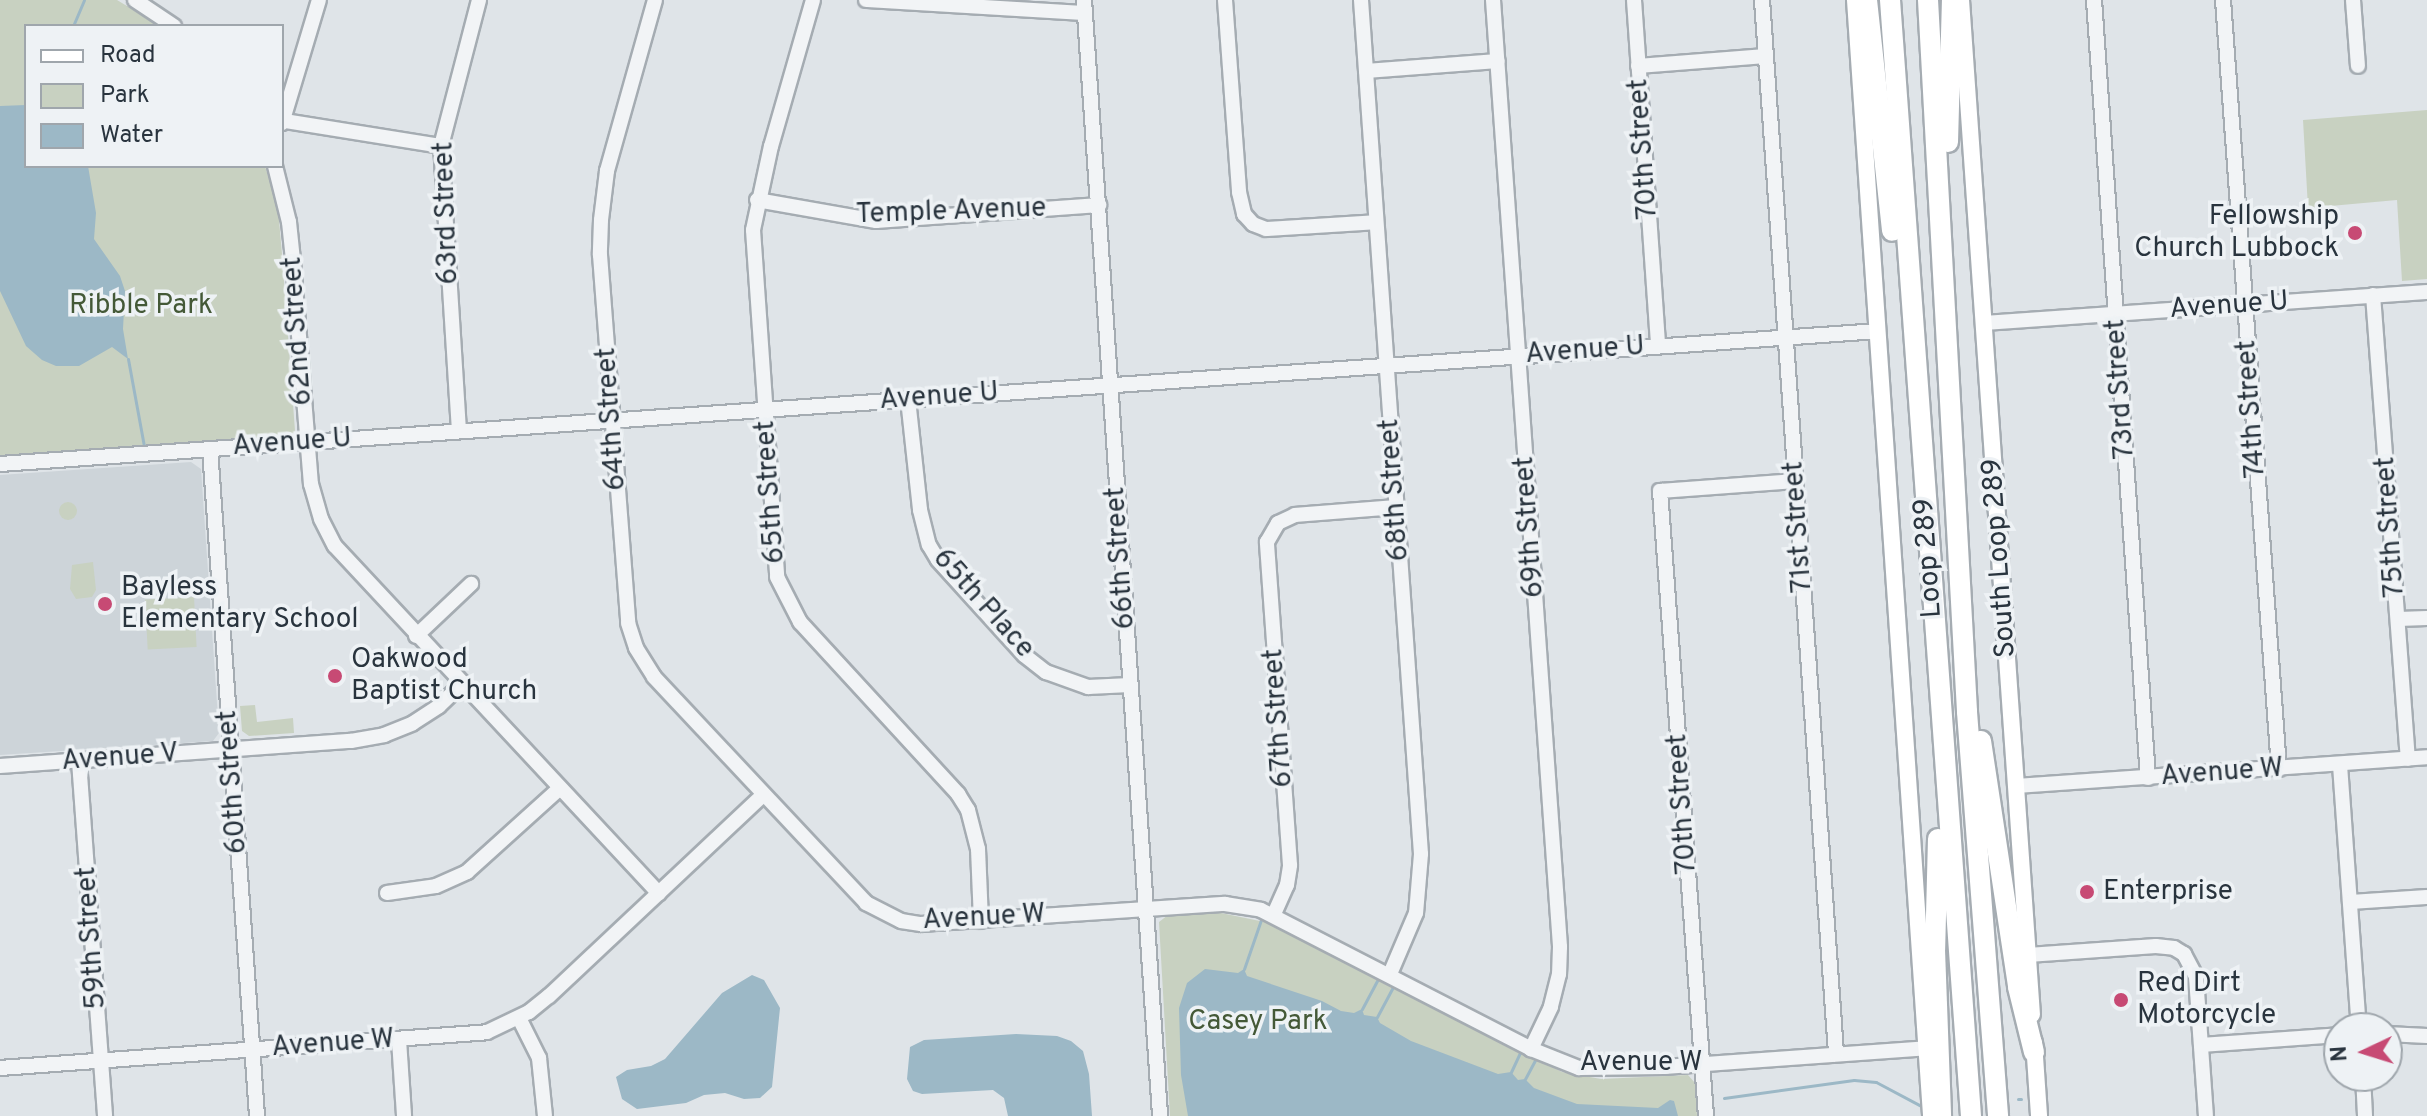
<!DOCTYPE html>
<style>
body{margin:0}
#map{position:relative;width:2427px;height:1116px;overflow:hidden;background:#dfe4e8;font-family:Overpass,sans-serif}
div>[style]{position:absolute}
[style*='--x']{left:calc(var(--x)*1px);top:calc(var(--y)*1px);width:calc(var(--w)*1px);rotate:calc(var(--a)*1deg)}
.built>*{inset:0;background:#cdd4d9}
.green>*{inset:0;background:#c8d1c1;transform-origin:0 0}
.round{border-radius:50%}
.water>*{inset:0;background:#9cb8c6}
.stream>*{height:3px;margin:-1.5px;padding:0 1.5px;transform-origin:1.5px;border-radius:1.5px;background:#9cb8c6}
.roads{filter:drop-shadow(2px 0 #a5acb2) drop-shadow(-2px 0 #a5acb2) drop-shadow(0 2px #a5acb2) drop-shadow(0 -2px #a5acb2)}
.minor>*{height:14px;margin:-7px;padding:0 7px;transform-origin:7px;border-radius:7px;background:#f2f4f6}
.major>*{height:16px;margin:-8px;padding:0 8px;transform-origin:8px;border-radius:8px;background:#fff}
.highway>*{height:20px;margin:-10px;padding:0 10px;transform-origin:10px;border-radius:10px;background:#fff}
.dots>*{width:22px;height:22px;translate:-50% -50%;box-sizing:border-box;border:4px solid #eef2f5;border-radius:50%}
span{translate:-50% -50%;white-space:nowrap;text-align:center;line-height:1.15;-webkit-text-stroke:7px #eef2f5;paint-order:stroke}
.street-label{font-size:28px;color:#29343e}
.poi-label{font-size:28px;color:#29343e}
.right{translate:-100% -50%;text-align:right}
.left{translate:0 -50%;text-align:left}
.park-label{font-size:28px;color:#445937}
.legend{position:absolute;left:24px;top:24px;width:260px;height:144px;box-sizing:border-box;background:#eef2f5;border:2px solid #9fa6ac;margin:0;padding:10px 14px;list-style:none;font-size:24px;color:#29343e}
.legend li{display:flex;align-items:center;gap:16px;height:40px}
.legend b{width:40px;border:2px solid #9fa6ac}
.north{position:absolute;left:2323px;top:1012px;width:80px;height:80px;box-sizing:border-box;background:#eef2f5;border:2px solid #9fa6ac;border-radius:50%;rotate:266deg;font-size:22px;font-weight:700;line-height:32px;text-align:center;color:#29343e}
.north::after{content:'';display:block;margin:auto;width:28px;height:36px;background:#c74a74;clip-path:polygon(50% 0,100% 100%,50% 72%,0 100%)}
</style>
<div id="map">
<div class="built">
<div style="clip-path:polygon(191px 462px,201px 469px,219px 733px,213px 741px,0 755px,0 475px)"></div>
</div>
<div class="green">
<div style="clip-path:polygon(0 0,117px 0,160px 26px,26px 26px,26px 166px,265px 166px,278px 209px,282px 254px,295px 431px,291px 437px,0 456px)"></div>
<div style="clip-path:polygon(2427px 110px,2427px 279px,2402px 281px,2397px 200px,2308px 208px,2303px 120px)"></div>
<div class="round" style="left:59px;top:502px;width:18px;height:18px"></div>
<div style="clip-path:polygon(93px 562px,96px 590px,92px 597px,76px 599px,70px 589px,72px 565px)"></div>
<div style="left:194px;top:597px;width:50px;height:49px;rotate:87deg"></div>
<div style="clip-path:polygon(255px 705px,257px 722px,293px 718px,294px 733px,249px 736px,242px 731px,240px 706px)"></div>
<div style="clip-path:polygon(1221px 913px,1274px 924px,1562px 1072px,1601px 1079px,1688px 1075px,1695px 1083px,1697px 1116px,1170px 1116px,1159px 922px,1168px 915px)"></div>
</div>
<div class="water">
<div style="clip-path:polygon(26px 105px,26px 166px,88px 166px,96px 213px,94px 239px,120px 276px,125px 291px,123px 329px,128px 359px,112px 347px,79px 366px,56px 366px,42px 360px,26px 346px,0 291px,0 106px)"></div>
<div style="clip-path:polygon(1205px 969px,1238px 973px,1244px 969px,1247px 976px,1322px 1001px,1341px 1011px,1354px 1013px,1362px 1009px,1364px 1015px,1377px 1017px,1380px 1023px,1411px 1041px,1498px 1074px,1511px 1072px,1518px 1080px,1525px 1079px,1534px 1088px,1577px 1104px,1658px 1108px,1670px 1100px,1674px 1101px,1678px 1116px,1188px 1116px,1181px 1075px,1179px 1008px,1187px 983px)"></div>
<div style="clip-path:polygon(752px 975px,764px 980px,780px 1008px,772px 1087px,760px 1098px,744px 1099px,725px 1093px,704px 1095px,686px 1103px,637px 1109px,622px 1099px,616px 1077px,627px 1070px,651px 1066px,665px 1059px,722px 993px)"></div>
<div style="clip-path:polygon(1016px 1034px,1057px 1036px,1071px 1041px,1083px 1051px,1089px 1074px,1092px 1116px,1008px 1116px,1004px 1098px,993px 1090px,922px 1094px,913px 1091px,907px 1079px,910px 1047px,924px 1040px)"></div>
</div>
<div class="stream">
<div style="--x:73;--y:26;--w:28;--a:-67"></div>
<div style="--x:128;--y:359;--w:88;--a:79.6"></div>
<div style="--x:1244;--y:969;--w:52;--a:-70.9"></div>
<div style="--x:1362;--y:1009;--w:34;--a:-62"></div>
<div style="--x:1377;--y:1017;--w:34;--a:-62"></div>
<div style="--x:1511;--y:1072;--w:21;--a:-65"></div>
<div style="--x:1525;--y:1079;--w:21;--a:-62"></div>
<div style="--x:1724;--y:1098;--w:131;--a:-7.9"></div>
<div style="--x:1854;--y:1080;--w:22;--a:5"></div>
<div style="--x:1876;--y:1082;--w:53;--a:28"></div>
<div style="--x:2018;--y:1099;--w:3;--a:0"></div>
</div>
<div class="roads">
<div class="minor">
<div style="--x:135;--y:0;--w:47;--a:33.7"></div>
<div style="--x:655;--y:0;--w:178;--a:105.7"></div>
<div style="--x:607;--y:171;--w:49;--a:97"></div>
<div style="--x:601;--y:220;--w:35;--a:92"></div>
<div style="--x:600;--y:255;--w:369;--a:85.6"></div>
<div style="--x:628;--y:623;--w:26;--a:72"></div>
<div style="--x:636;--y:648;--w:34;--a:58"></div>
<div style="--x:654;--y:677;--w:310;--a:46.8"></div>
<div style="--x:866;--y:903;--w:39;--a:27"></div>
<div style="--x:901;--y:921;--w:20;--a:9"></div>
<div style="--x:921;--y:924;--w:305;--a:-3.8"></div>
<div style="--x:1225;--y:904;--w:36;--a:9"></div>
<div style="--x:1261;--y:910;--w:304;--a:27.2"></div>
<div style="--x:1531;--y:1049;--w:52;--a:21.6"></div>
<div style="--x:1579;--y:1068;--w:85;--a:-0.7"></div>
<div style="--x:1664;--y:1067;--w:263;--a:-4.1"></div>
<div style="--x:813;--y:0;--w:152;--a:106"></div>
<div style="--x:771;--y:146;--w:86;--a:102.1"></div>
<div style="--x:753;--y:230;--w:348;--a:86"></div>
<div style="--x:777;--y:577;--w:51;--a:62.9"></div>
<div style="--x:800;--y:622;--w:234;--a:47.4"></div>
<div style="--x:958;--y:794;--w:19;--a:58"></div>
<div style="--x:968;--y:810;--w:40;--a:75.6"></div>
<div style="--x:978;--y:849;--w:72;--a:87.6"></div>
<div style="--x:866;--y:0;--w:219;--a:3.4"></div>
<div style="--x:1084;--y:0;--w:1119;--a:86.1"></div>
<div style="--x:1225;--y:0;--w:193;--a:85.8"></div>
<div style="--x:1239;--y:192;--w:23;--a:77"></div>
<div style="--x:1244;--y:214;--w:13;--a:48"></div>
<div style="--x:1253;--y:224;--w:14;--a:21"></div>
<div style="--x:1266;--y:229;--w:110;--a:-3.6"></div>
<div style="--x:1361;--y:0;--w:856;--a:85.98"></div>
<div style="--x:1421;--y:854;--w:59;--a:94.8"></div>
<div style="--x:1416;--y:913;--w:66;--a:113.1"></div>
<div style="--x:1493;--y:0;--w:949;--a:85.95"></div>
<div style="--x:1560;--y:947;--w:27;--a:92"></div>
<div style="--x:1559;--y:974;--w:34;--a:104"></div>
<div style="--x:1551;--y:1007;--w:47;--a:115.5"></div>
<div style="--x:1634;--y:0;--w:347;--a:86"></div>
<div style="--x:1762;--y:0;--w:1057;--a:85.98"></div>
<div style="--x:2094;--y:0;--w:780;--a:86.03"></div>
<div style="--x:2223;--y:0;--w:771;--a:85.83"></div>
<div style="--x:2353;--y:0;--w:66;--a:85.7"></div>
<div style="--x:1638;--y:66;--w:128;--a:-4.5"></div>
<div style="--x:1366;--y:71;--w:132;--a:-4.3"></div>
<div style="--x:285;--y:121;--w:158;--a:9.1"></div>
<div style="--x:282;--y:123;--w:128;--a:-73.3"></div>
<div style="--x:275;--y:166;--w:58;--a:76"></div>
<div style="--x:289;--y:222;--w:39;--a:84"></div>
<div style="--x:293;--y:261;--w:224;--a:85.4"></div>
<div style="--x:311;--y:484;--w:36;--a:74"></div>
<div style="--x:321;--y:519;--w:30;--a:63"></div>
<div style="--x:335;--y:546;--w:475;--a:47"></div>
<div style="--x:757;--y:200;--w:121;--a:10"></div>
<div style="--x:876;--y:221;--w:224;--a:-4.1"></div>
<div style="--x:2373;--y:295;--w:465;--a:85.7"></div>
<div style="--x:1984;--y:323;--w:444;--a:-4"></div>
<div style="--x:908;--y:399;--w:112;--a:83.8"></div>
<div style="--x:920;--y:510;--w:36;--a:76"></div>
<div style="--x:929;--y:545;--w:17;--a:59"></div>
<div style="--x:938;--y:560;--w:128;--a:47.8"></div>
<div style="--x:1024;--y:655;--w:28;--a:38"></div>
<div style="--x:1046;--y:672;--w:45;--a:19.7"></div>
<div style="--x:1088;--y:687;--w:42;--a:-2.7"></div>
<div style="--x:459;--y:431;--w:286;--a:-93.6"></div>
<div style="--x:441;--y:146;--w:151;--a:-75.4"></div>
<div style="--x:210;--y:449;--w:669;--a:85.97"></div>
<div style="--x:0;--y:464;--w:1882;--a:-4.05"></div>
<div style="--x:2398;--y:619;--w:29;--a:-2"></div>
<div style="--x:416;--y:636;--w:76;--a:-43.4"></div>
<div style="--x:79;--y:761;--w:356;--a:85.8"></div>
<div style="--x:2340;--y:765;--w:264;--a:85.9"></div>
<div style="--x:0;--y:766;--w:352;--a:-4.1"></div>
<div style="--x:351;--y:741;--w:34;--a:-10"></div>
<div style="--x:384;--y:735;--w:31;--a:-22"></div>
<div style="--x:413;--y:723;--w:31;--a:-33"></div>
<div style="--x:439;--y:706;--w:32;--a:-44"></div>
<div style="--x:2016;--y:786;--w:412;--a:-4"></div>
<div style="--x:387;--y:893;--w:49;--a:-8.1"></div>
<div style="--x:436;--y:886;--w:34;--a:-24"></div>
<div style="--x:467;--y:872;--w:125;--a:-42.1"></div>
<div style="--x:2350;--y:902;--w:77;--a:-3.7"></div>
<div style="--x:1274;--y:914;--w:32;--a:-66"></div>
<div style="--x:1287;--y:885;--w:20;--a:-81"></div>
<div style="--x:1290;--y:865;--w:324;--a:-94.1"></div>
<div style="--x:1267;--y:542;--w:22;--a:-60"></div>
<div style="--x:1278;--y:523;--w:19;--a:-25"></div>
<div style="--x:1295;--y:515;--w:101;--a:-4.5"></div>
<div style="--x:2028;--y:955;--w:128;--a:-4"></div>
<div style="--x:2156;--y:946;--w:18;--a:6"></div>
<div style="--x:2174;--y:948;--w:12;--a:31"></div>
<div style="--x:2184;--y:954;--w:26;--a:62"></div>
<div style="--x:2196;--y:977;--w:139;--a:85.9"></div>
<div style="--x:519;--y:1018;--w:45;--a:63.4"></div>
<div style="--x:539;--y:1058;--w:58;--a:84.1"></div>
<div style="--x:2387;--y:1034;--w:40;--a:2.9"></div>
<div style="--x:399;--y:1040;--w:76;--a:86.2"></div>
<div style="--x:2201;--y:1045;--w:138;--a:-4.1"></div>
<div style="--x:0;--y:1068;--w:488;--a:-4.2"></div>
<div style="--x:487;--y:1032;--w:47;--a:-25.5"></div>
<div style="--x:529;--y:1012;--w:26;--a:-39"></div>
<div style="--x:549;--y:996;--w:294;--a:-43.2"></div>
<div style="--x:2363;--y:1076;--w:40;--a:87.1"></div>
<div style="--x:1706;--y:1116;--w:627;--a:-94.21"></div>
<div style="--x:1660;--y:491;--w:136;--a:-4.2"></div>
</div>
<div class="major">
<div style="--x:1855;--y:0;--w:1119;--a:86.1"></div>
<div style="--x:1961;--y:0;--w:1017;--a:86"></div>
<div style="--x:2034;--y:1042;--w:74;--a:86.1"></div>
</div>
<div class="highway">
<div style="--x:1867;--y:0;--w:232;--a:83.8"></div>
<div style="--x:1890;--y:0;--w:1119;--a:85.85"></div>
<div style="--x:1928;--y:0;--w:713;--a:86.86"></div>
<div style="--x:1967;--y:712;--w:405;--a:85.6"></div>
<div style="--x:1948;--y:142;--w:142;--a:-88.4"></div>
<div style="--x:1981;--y:741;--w:249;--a:81.4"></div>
<div style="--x:2018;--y:987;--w:67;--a:76.2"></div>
<div style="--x:1938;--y:839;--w:111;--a:91.5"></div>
<div style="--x:1935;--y:950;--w:166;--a:87.9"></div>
</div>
</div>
<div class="dots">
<div style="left:2355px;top:233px;background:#c74a74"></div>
<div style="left:105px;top:604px;background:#c74a74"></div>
<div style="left:335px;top:676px;background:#c74a74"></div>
<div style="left:2087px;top:892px;background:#c74a74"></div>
<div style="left:2121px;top:1000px;background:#c74a74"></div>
</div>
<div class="street-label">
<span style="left:1644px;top:149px;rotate:-94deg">70th Street</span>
<span style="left:951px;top:212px;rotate:-2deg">Temple Avenue</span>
<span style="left:447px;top:213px;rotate:-92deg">63rd Street</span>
<span style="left:2229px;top:306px;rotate:-4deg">Avenue U</span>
<span style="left:298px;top:331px;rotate:-94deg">62nd Street</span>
<span style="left:1585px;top:351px;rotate:-4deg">Avenue U</span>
<span style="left:2121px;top:389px;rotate:-94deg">73rd Street</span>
<span style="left:939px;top:397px;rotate:-4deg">Avenue U</span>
<span style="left:2252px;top:409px;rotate:-94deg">74th Street</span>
<span style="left:612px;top:419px;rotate:-94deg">64th Street</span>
<span style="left:292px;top:443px;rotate:-4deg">Avenue U</span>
<span style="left:1395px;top:490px;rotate:-94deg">68th Street</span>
<span style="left:771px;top:492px;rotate:-94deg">65th Street</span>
<span style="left:1530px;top:527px;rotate:-94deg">69th Street</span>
<span style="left:1799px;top:527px;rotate:-94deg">71st Street</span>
<span style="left:2391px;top:527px;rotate:-94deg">75th Street</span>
<span style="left:1121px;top:558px;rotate:-94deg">66th Street</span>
<span style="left:1929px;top:558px;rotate:-94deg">Loop 289</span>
<span style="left:2000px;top:558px;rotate:-94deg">South Loop 289</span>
<span style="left:983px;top:604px;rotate:48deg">65th Place</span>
<span style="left:1279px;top:718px;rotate:-94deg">67th Street</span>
<span style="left:120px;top:758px;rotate:-4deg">Avenue V</span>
<span style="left:2222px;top:773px;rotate:-4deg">Avenue W</span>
<span style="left:233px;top:782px;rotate:-94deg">60th Street</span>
<span style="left:1683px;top:804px;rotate:-94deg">70th Street</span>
<span style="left:984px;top:918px;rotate:-3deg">Avenue W</span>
<span style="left:92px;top:938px;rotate:-94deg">59th Street</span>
<span style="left:333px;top:1044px;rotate:-4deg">Avenue W</span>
<span style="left:1641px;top:1063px">Avenue W</span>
</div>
<div class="poi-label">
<span class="right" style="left:2339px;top:233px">Fellowship<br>Church Lubbock</span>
<span class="left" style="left:121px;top:604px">Bayless<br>Elementary School</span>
<span class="left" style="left:351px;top:676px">Oakwood<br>Baptist Church</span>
<span class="left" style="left:2103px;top:892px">Enterprise</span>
<span class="left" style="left:2137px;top:1000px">Red Dirt<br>Motorcycle</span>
</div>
<div class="park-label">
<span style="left:141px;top:306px">Ribble Park</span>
<span style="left:1258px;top:1022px">Casey Park</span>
</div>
<ul class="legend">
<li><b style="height:10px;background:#fff"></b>Road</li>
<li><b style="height:22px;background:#c8d1c1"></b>Park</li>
<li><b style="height:22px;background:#9cb8c6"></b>Water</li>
</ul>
<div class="north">N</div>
</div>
